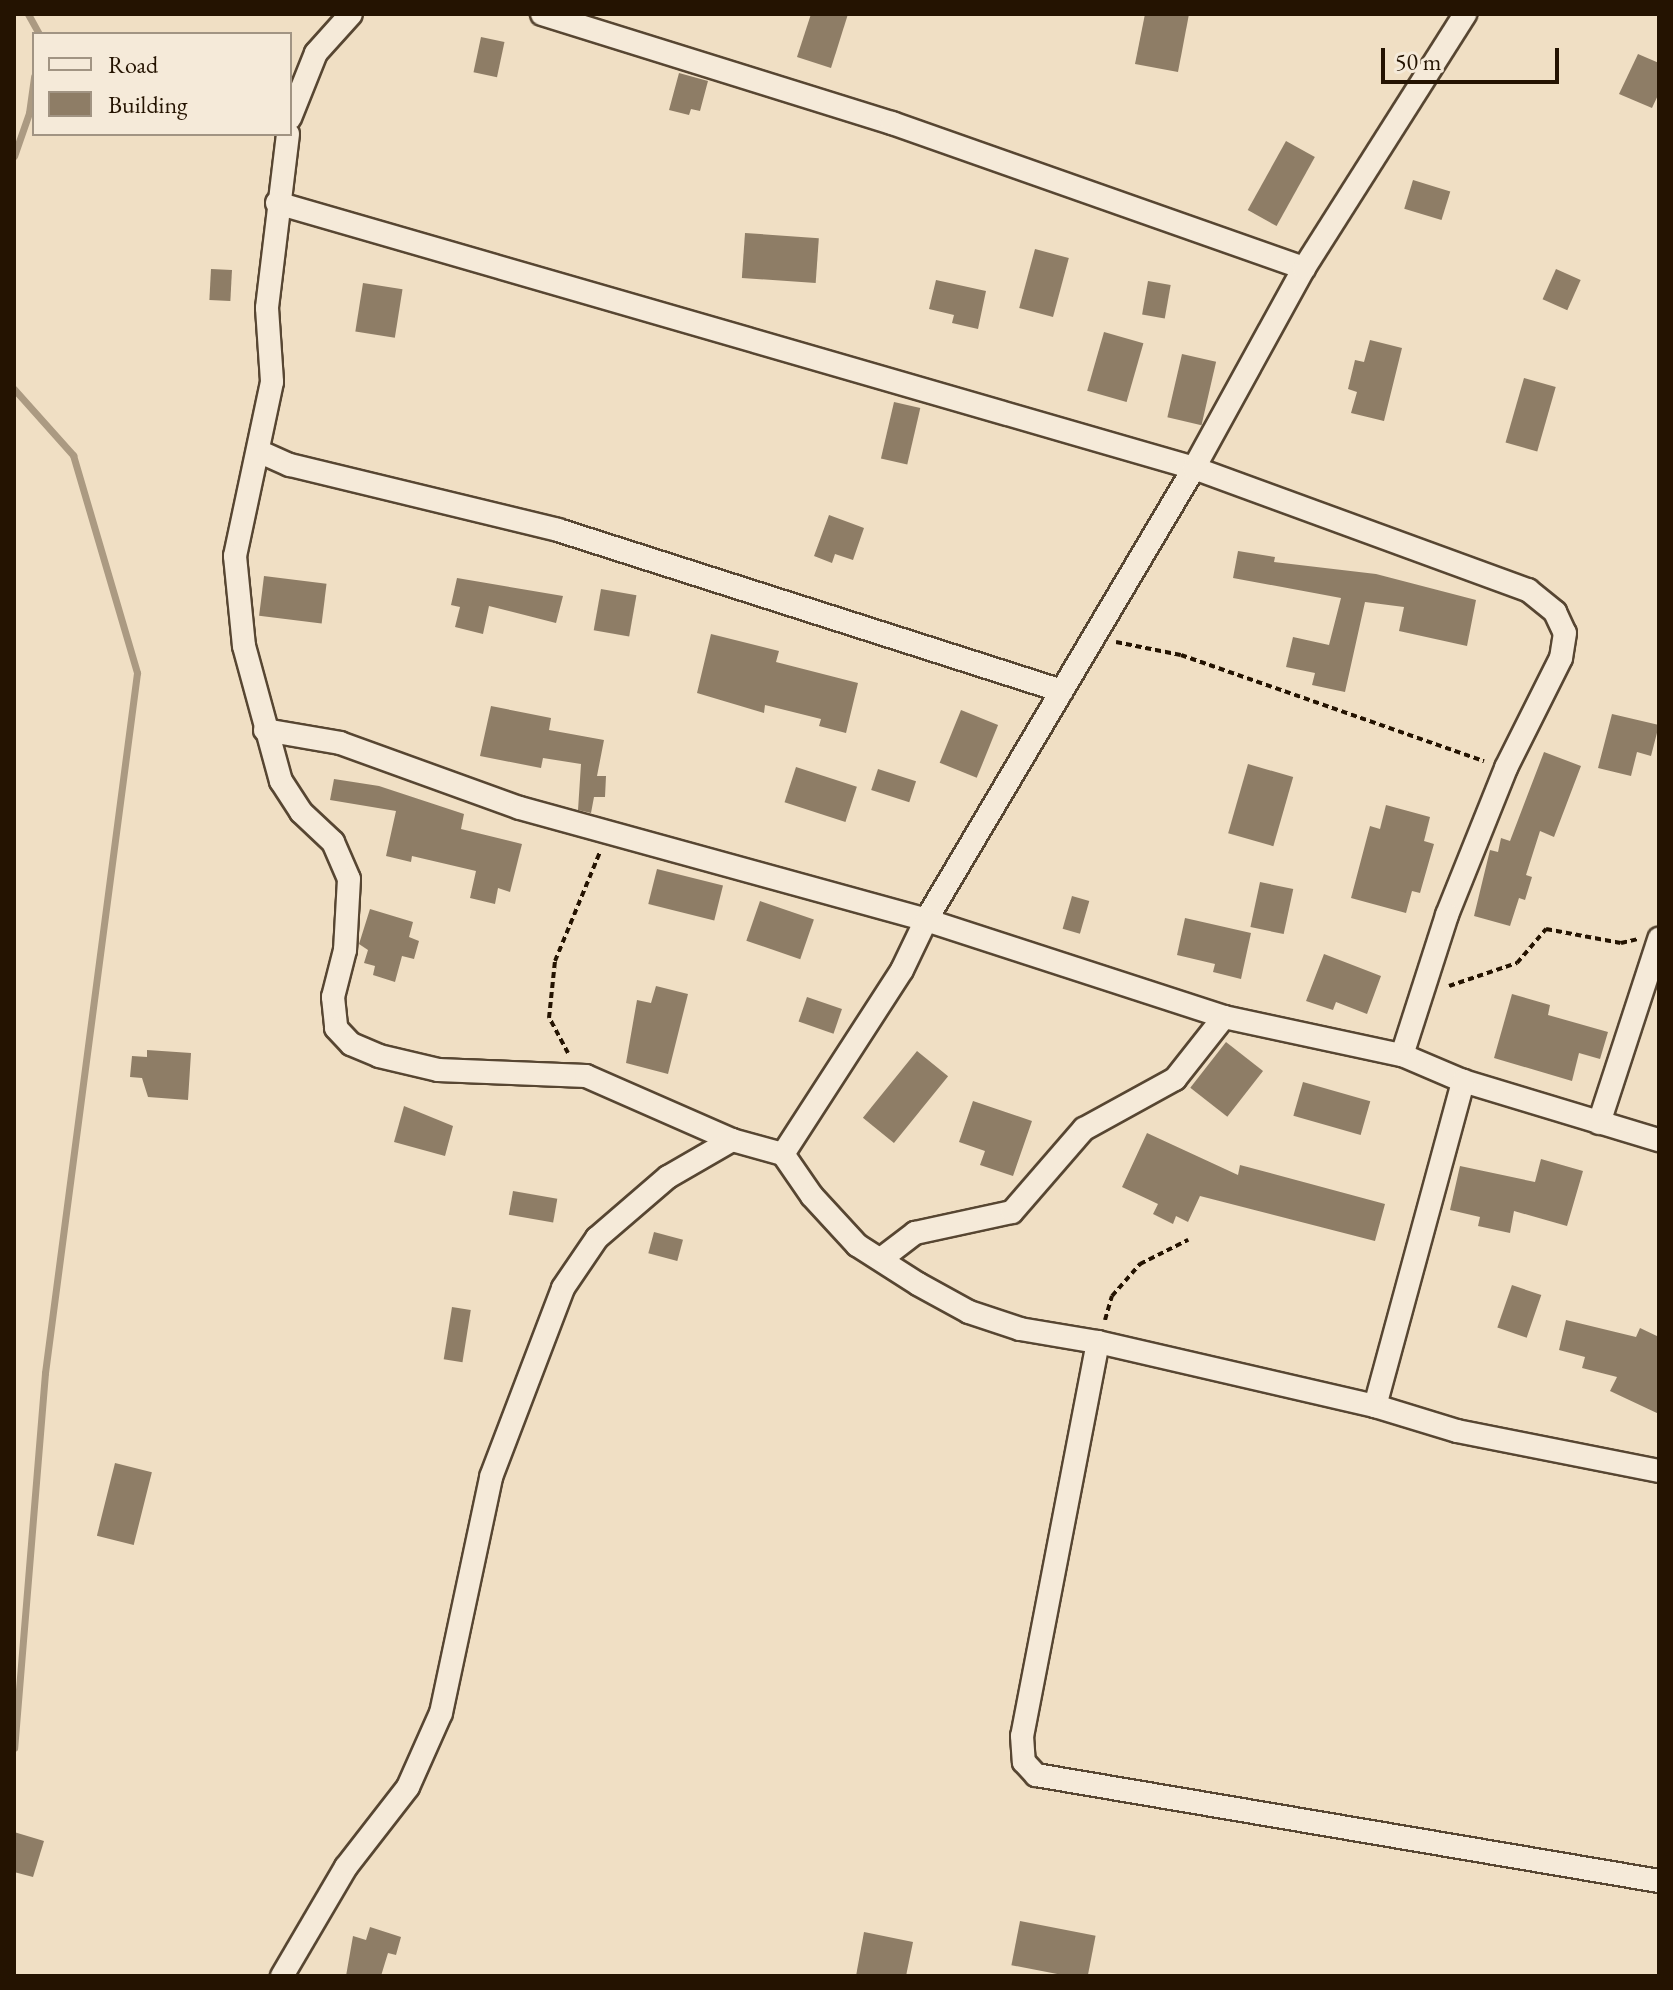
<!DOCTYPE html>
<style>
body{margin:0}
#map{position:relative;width:1673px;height:1990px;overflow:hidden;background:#f0dfc4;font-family:"EB Garamond",serif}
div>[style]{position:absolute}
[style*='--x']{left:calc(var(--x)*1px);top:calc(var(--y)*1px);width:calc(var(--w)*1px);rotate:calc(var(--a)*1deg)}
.stream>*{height:7px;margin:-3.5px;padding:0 3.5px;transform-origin:3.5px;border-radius:3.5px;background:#ab9a82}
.building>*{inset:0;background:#8e7d66;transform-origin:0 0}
.path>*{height:4px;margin-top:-2px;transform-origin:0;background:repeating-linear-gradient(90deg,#241301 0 6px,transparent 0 10px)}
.roads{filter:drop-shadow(2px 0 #574632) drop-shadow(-2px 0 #574632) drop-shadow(0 2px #574632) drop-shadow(0 -2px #574632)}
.minor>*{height:22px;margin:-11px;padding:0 11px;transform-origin:11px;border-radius:11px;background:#f5ead9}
span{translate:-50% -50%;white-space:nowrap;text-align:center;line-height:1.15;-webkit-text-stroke:8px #f5ead9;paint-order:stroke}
.frame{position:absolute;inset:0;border:16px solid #241301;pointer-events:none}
.legend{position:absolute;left:32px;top:32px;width:260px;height:104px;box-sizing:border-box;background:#f5ead9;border:2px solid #a19483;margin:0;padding:10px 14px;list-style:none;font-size:24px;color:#241301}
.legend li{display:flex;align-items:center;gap:16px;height:40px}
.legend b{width:40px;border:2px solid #a19483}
.scale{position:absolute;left:1381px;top:48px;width:178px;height:36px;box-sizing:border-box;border:4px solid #241301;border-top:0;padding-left:10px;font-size:24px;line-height:28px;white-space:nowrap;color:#241301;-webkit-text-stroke:6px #f5ead9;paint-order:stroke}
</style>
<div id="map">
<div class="stream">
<div style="--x:28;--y:14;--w:23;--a:61"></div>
<div style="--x:14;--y:156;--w:46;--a:-70.8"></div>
<div style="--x:29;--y:113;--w:37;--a:-82"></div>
<div style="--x:14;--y:389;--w:89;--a:48.2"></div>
<div style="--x:73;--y:455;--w:227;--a:73.6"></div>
<div style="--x:137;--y:673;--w:706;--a:97.49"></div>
<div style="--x:45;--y:1373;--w:376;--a:94.7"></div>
</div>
<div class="building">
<div style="clip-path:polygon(811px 14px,848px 14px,831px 68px,797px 57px)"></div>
<div style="clip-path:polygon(1145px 14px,1189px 14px,1178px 72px,1135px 64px)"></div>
<div style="left:481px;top:37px;width:24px;height:36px;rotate:12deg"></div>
<div style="clip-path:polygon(1638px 54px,1659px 63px,1659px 93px,1652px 108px,1619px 94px)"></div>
<div style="clip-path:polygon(679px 73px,708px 81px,700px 111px,691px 109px,689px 115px,669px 110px)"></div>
<div style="left:1286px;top:141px;width:33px;height:79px;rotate:29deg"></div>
<div style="left:1413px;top:180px;width:39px;height:30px;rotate:17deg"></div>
<div style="left:745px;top:233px;width:74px;height:45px;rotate:4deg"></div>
<div style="left:1035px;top:249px;width:35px;height:61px;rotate:15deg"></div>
<div style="left:211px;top:269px;width:21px;height:31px;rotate:3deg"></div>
<div style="left:1556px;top:269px;width:27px;height:33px;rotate:24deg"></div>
<div style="clip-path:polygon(936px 280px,986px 291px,978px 329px,952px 323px,954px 315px,929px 309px)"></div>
<div style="left:1148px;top:281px;width:23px;height:34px;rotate:10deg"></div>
<div style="left:363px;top:283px;width:40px;height:49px;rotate:9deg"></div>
<div style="left:1104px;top:332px;width:41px;height:61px;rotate:16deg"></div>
<div style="clip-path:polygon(1370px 340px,1402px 348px,1384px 421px,1351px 413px,1357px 392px,1348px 389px,1355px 360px,1364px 362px)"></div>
<div style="left:1182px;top:354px;width:35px;height:65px;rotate:13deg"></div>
<div style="left:1524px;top:378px;width:33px;height:67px;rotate:16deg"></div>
<div style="left:894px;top:402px;width:27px;height:58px;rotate:13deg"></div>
<div style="clip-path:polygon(829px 515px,864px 528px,853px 560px,835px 554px,832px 563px,814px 556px)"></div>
<div style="clip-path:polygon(1238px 551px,1275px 557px,1274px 562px,1376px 574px,1476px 600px,1467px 646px,1399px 631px,1404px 607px,1365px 602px,1345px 692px,1312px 685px,1315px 673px,1286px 667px,1293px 637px,1329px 645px,1341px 598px,1233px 578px)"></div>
<div style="left:264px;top:576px;width:63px;height:40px;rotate:7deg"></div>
<div style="clip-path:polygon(457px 578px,563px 596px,556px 623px,489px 606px,483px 634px,455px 627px,460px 607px,451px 605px)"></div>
<div style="left:601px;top:589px;width:36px;height:42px;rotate:10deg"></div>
<div style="clip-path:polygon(711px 634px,779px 651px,776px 662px,858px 683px,846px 733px,819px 726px,821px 719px,765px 705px,764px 713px,697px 693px)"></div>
<div style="clip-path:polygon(491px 706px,551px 718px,549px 730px,604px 740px,597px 776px,606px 776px,605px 797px,594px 797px,591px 813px,578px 810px,581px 764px,543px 758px,541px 768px,480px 756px)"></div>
<div style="left:961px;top:710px;width:40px;height:57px;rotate:22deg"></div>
<div style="clip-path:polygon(1612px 714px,1659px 725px,1651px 756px,1637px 752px,1631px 776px,1598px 768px)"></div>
<div style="clip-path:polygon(1544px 752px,1581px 766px,1554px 837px,1540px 831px,1526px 875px,1532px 877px,1525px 900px,1519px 898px,1510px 926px,1474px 916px,1490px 850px,1498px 852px,1501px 838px,1510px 841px)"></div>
<div style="left:1248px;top:764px;width:47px;height:72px;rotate:16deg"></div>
<div style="left:796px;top:767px;width:64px;height:37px;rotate:18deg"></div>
<div style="left:878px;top:769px;width:40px;height:22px;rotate:18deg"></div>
<div style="clip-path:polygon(334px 779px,379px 786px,464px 814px,461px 829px,522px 844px,510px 892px,498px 888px,495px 904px,470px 898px,476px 871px,412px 856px,411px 862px,386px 856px,396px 811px,330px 800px)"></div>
<div style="clip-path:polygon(1386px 805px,1430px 817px,1424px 841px,1434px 844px,1420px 893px,1412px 891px,1406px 913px,1351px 898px,1370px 826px,1380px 829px)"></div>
<div style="left:657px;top:869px;width:68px;height:36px;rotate:14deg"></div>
<div style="left:1260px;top:882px;width:34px;height:46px;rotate:12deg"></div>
<div style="left:1072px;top:896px;width:18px;height:34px;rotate:16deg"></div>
<div style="left:760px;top:901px;width:57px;height:42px;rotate:19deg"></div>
<div style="clip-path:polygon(370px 909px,413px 922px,409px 937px,419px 941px,414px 959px,402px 956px,395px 982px,373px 975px,375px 966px,364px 963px,368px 950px,359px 944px)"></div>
<div style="clip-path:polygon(1185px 918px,1251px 933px,1241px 979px,1213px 972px,1215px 964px,1177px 955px)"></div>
<div style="clip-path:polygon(1324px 954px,1381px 976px,1367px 1014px,1336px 1002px,1333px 1010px,1306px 1001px)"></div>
<div style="clip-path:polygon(656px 986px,688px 994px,668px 1074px,626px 1063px,637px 1000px,651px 1003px)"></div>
<div style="clip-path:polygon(1512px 994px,1550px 1005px,1548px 1015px,1608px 1032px,1600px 1059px,1579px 1053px,1572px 1081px,1494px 1058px)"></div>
<div style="left:807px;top:997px;width:37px;height:26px;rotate:19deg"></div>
<div style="left:1226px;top:1042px;width:47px;height:58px;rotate:38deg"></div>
<div style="clip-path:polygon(147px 1050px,191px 1053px,188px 1100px,148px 1097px,142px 1078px,130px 1077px,132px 1056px,147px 1057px)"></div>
<div style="left:917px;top:1051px;width:40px;height:86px;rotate:39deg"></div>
<div style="left:1303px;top:1082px;width:70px;height:35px;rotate:16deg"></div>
<div style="clip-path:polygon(973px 1101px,1032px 1121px,1013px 1176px,980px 1165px,985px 1151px,959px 1142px)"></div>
<div style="clip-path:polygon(404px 1106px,453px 1126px,445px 1156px,394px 1142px)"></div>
<div style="clip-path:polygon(1147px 1133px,1238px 1175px,1240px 1165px,1385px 1204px,1375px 1241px,1200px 1196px,1188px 1222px,1176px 1216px,1173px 1224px,1153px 1214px,1158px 1204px,1122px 1187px)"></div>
<div style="clip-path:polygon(1541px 1159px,1583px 1171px,1567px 1226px,1514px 1211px,1510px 1233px,1478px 1226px,1480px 1217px,1450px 1210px,1460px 1166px,1535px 1182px)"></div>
<div style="left:513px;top:1191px;width:45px;height:24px;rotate:10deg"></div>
<div style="left:654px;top:1232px;width:30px;height:22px;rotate:15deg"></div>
<div style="left:1512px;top:1285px;width:31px;height:45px;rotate:19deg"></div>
<div style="left:452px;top:1307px;width:19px;height:53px;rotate:9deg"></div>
<div style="clip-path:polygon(1566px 1320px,1636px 1337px,1640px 1328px,1659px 1337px,1659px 1414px,1610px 1391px,1617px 1377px,1582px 1368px,1585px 1357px,1559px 1350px)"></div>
<div style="left:115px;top:1463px;width:38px;height:75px;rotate:14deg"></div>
<div style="clip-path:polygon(14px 1832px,44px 1841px,33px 1877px,14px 1872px)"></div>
<div style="left:1020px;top:1921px;width:77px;height:45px;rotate:11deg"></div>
<div style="clip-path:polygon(370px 1927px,401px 1937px,396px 1955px,388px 1953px,381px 1976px,346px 1976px,353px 1936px,366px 1940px)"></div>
<div style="clip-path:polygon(864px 1932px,913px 1942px,906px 1976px,856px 1976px)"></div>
</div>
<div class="path">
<div style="--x:1116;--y:642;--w:66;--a:11.3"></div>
<div style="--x:1181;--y:655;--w:321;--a:19.3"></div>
<div style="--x:1449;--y:986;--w:72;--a:-18.7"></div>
<div style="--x:1517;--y:963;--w:45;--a:-49.5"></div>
<div style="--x:1546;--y:929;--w:76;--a:10.6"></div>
<div style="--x:1621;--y:943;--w:17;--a:-13"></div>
<div style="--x:568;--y:1053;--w:40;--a:-118"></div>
<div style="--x:549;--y:1018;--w:57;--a:-84"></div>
<div style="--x:555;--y:961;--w:118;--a:-67.6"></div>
<div style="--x:1105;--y:1320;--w:25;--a:-74"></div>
<div style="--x:1112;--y:1296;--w:43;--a:-48.8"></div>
<div style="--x:1140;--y:1264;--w:54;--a:-26.6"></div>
</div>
<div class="roads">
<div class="minor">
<div style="--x:542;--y:14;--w:367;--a:17.3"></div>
<div style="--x:892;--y:123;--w:437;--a:19.4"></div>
<div style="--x:290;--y:118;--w:70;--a:-68.2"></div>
<div style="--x:316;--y:53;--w:52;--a:-48.1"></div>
<div style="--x:288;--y:134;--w:175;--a:96.9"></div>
<div style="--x:267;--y:308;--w:74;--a:86.1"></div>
<div style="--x:272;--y:382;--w:178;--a:102"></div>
<div style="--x:235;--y:556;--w:90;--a:84.3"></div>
<div style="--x:244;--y:646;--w:140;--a:74.7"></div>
<div style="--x:281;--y:781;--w:37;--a:57"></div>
<div style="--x:301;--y:812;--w:44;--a:43.2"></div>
<div style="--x:333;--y:842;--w:40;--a:66.6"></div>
<div style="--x:349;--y:879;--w:71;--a:93.2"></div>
<div style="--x:345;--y:950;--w:49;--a:104.3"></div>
<div style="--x:333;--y:997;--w:31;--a:84"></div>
<div style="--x:336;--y:1028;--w:22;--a:47"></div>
<div style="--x:351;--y:1044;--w:30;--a:23"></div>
<div style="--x:379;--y:1056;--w:61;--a:13.3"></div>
<div style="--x:438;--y:1070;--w:148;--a:2.3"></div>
<div style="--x:586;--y:1076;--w:159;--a:23.7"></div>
<div style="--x:732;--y:1140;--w:53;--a:15.4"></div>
<div style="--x:783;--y:1154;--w:219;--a:-57.1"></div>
<div style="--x:902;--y:970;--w:55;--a:-64.4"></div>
<div style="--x:926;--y:920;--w:525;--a:-59.34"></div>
<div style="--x:1194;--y:468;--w:228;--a:-61.2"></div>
<div style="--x:1304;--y:268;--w:301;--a:-57.6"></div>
<div style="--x:277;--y:203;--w:955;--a:16.12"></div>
<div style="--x:1194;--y:468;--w:356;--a:20.1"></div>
<div style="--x:1528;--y:590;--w:35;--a:39"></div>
<div style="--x:1555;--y:612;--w:23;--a:65"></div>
<div style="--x:1565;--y:633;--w:25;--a:99"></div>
<div style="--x:1561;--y:658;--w:123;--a:116.6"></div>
<div style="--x:1506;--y:768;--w:158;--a:111.9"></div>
<div style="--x:1447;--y:915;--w:147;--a:107.8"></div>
<div style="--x:258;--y:451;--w:35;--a:24"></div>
<div style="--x:290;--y:465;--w:276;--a:13.6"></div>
<div style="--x:558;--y:530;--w:529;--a:17.72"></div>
<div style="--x:265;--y:730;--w:76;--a:9.8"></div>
<div style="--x:340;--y:743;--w:191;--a:19.9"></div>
<div style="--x:520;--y:808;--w:421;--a:15.4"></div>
<div style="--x:926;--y:920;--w:313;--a:18"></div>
<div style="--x:1224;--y:1017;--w:182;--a:12.1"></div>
<div style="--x:1402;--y:1055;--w:66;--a:23.1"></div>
<div style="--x:1463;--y:1081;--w:205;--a:16.8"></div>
<div style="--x:1599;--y:1123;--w:194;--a:-71.9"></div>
<div style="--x:783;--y:1154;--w:51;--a:55.4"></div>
<div style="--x:812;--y:1196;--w:67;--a:47.4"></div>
<div style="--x:857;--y:1245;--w:72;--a:32.6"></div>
<div style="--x:918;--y:1284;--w:58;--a:28.8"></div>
<div style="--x:969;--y:1312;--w:54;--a:18.4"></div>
<div style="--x:1020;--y:1329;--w:79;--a:9.5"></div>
<div style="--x:881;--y:1259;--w:43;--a:-37.4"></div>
<div style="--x:915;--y:1233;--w:99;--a:-12.2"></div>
<div style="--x:1012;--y:1212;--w:110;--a:-49.1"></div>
<div style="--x:1084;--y:1129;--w:104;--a:-28.8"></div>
<div style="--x:1175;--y:1079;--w:79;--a:-51.7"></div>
<div style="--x:1375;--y:1406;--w:337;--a:-74.8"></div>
<div style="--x:1659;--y:1471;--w:206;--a:-168.8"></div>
<div style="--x:1457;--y:1431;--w:86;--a:-163"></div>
<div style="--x:1375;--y:1406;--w:284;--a:-167"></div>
<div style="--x:1098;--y:1342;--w:401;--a:100.9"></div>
<div style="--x:1022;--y:1736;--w:26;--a:86"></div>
<div style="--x:1024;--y:1762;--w:18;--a:47"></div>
<div style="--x:1036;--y:1775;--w:632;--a:9.66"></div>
<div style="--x:282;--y:1976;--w:126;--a:-59.6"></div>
<div style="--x:346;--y:1867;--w:101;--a:-52.2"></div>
<div style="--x:408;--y:1787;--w:81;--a:-66"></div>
<div style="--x:441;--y:1713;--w:241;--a:-78"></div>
<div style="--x:491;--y:1477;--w:202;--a:-69.1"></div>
<div style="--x:563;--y:1288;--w:60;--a:-55.8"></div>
<div style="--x:597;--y:1238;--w:94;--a:-40.7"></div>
<div style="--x:668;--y:1177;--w:74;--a:-30"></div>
</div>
</div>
<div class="frame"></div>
<ul class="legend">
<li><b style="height:10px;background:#f5ead9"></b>Road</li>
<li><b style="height:22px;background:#8e7d66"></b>Building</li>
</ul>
<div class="scale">50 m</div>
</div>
